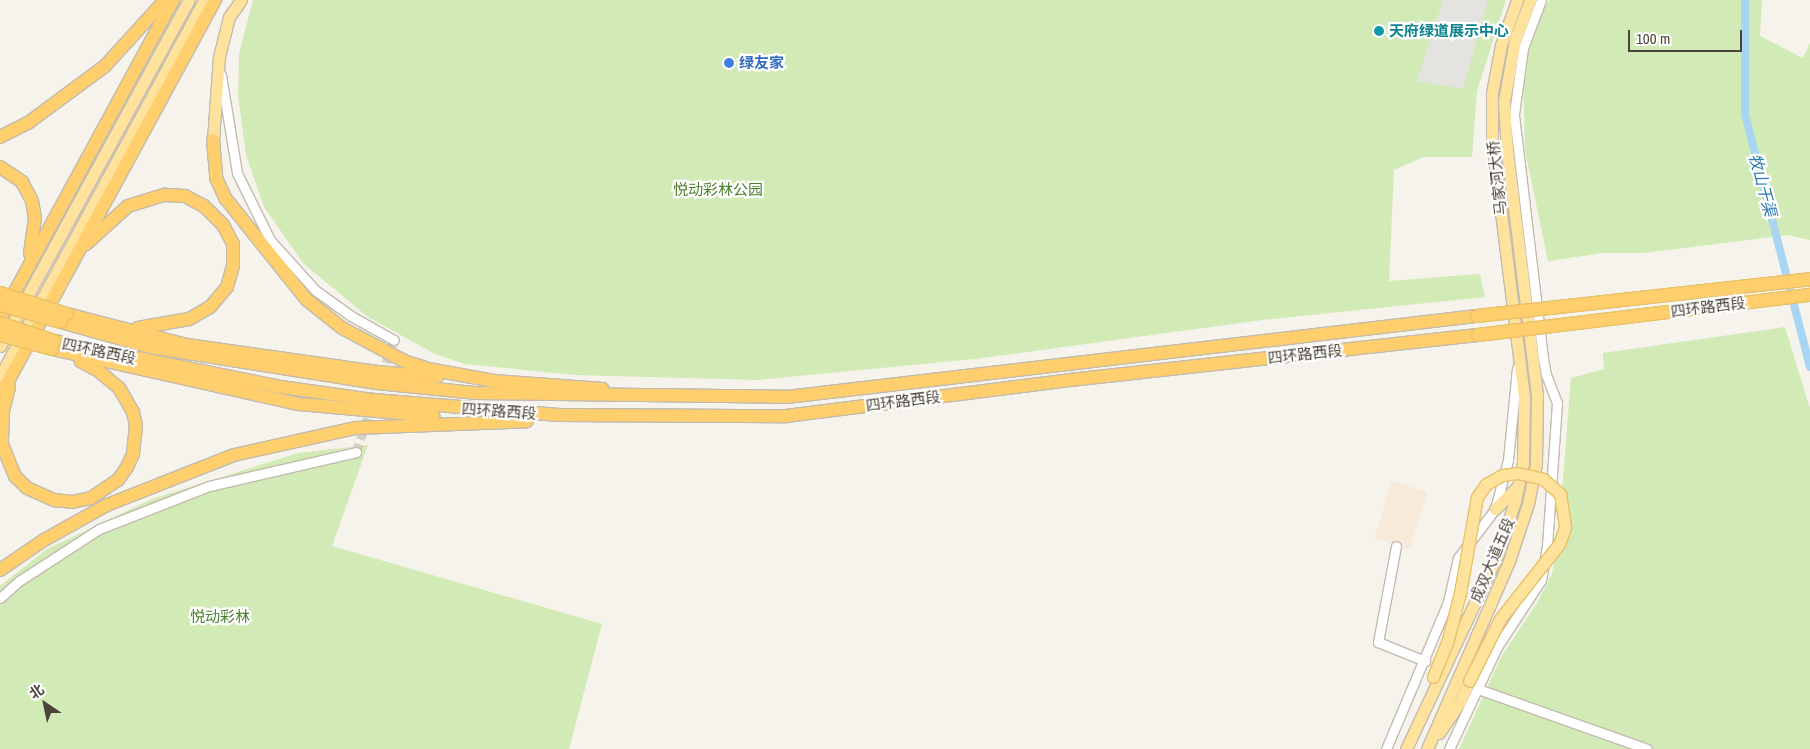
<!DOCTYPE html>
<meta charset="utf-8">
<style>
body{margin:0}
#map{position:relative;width:1810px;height:749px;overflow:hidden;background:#f6f3ec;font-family:"Archivo Narrow","Noto Sans SC",sans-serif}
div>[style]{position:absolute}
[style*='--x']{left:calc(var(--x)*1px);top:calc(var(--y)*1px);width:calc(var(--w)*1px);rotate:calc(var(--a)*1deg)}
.commercial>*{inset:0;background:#f7ead8;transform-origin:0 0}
.green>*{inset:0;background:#d2eab5}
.parking>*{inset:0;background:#e5e3e0}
.canal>*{height:8px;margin:-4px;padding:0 4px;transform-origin:4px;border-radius:4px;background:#a9d4f2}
.minor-tunnel>*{height:9px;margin-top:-4.5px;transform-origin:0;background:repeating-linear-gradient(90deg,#d4d0c8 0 9px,transparent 0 13.5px)}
.roads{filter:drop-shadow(1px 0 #c2bbae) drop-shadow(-1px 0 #c2bbae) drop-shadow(0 1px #c2bbae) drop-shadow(0 -1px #c2bbae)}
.minor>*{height:9px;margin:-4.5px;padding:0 4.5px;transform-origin:4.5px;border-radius:4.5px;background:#fff}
.major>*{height:11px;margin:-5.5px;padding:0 5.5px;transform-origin:5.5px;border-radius:5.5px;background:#ffe39c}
.highway>*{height:12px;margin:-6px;padding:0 6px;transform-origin:6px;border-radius:6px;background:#ffcf6e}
.bridges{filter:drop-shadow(1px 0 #e6c16a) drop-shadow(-1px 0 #e6c16a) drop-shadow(0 1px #e6c16a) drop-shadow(0 -1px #e6c16a)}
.major-bridge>*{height:11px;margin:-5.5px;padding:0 5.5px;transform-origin:5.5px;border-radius:5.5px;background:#ffe39c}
.highway-bridge>*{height:12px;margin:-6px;padding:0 6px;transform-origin:6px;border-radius:6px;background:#ffcf6e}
.dots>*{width:14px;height:14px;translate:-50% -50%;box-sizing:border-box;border:2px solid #fff;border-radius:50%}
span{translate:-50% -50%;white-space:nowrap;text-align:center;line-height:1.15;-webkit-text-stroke:4.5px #fff;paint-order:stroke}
.culture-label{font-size:15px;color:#0d838f;font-weight:700}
.left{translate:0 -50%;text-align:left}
.shop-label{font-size:15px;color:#366cbe;font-weight:700}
.street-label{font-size:15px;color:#4b4439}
.park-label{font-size:15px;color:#4a7f2a}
.water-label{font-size:16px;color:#2e7ab2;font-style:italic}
.north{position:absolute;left:20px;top:679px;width:50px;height:50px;-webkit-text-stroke:4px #fff;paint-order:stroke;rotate:326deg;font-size:14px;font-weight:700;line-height:20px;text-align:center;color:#4b4439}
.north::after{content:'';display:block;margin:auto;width:18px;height:22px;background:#4b4439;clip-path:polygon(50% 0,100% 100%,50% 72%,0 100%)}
.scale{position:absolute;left:1628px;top:30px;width:114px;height:22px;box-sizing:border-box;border:2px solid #4b4439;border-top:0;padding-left:6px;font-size:15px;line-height:18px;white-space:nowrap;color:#4b4439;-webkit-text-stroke:4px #fff;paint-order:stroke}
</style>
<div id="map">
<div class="commercial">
<div style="left:1392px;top:481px;width:37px;height:60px;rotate:17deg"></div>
</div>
<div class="green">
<div style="clip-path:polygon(253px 0,1506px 0,1477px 91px,1472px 157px,1423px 157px,1394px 170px,1389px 281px,1480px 274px,1485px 297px,1262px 320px,975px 359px,758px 380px,574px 375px,465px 364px,435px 354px,368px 317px,303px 263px,264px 207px,246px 155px,238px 96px,239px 54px)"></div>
<div style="clip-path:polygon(1549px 0,1762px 0,1760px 36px,1803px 58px,1810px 43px,1810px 240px,1787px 235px,1643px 253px,1603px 253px,1548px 261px,1525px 151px,1523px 75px,1536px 23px)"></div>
<div style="clip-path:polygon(1785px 327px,1810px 409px,1810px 749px,1459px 749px,1501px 657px,1537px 603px,1552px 574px,1559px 531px,1571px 378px,1604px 369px,1603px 353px)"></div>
<div style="clip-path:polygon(368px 445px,332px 546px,602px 624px,569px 749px,0 749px,0 586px,47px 549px,152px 499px,298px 453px)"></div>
</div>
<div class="parking">
<div style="clip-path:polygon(1443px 0,1488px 0,1463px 89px,1417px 81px)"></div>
</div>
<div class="canal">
<div style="--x:1745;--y:0;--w:114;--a:90"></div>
<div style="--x:1745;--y:114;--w:261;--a:75.6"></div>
</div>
<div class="minor-tunnel">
<div style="--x:356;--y:452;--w:118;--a:-71.3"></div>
</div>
<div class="roads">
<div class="minor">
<div style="--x:221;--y:75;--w:99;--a:80.7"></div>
<div style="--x:237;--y:173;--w:75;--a:63.8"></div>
<div style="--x:270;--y:240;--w:67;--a:48"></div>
<div style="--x:315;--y:290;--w:44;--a:35.8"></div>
<div style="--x:351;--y:316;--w:49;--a:29.2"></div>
<div style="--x:1396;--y:546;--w:98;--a:100.6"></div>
<div style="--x:1378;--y:642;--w:51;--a:22"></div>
<div style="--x:0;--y:598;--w:25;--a:-42"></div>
<div style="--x:19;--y:581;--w:95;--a:-33"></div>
<div style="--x:99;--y:529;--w:118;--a:-21.4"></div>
<div style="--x:209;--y:486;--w:151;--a:-13"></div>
<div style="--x:1478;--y:689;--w:179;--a:19.5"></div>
<div style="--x:1386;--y:749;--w:160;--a:-67.1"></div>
<div style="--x:1448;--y:602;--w:45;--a:-77.2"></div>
<div style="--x:1458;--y:558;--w:61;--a:-52.9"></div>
<div style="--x:1495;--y:509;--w:51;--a:-75.1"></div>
<div style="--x:1508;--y:460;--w:92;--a:-84.4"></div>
<div style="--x:1449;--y:749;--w:113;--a:-64.8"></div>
<div style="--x:1497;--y:647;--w:80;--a:-56.7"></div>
<div style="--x:1541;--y:580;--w:35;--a:-80"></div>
<div style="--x:1547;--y:546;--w:143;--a:-86"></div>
<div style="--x:1557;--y:403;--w:30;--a:-111"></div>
<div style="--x:1546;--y:375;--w:17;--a:-100"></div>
<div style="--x:1543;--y:358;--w:246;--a:-96.8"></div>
<div style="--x:1514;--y:114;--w:67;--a:-82.2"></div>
<div style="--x:1523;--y:48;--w:51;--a:-69.4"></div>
</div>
<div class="major">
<div style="--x:213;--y:140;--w:83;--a:-85.9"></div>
<div style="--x:219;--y:57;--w:41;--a:-76"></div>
<div style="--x:229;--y:17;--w:21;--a:-55"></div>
<div style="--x:0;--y:346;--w:394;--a:-61.4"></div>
<div style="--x:0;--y:376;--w:428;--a:-61.5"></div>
<div style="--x:1495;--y:509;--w:33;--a:-45"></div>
<div style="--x:1439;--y:733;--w:37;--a:-56"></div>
<div style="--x:1460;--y:702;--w:23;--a:-67"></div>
<div style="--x:1406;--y:749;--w:213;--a:-64.8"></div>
<div style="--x:1497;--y:556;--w:58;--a:-71.9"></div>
<div style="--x:1515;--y:501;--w:40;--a:-78"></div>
<div style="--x:1523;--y:462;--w:65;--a:-89.1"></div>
<div style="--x:1524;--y:397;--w:258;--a:-97.1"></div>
<div style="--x:1492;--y:141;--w:48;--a:-90"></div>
<div style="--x:1492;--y:93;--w:49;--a:-79.4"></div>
<div style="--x:1501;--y:45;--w:48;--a:-70.4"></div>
<div style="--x:1427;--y:749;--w:205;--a:-66.4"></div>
<div style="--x:1509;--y:561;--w:60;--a:-71.6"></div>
<div style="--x:1528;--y:504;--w:41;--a:-78.7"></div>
<div style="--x:1536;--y:464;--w:69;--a:-89.2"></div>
<div style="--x:1537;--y:395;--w:245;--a:-97"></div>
<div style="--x:1507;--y:152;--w:51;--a:-93.4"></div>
<div style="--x:1504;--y:101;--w:62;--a:-79.8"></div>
<div style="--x:1515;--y:40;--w:43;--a:-69.4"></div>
</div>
<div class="highway">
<div style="--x:0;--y:137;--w:31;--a:-27"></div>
<div style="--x:28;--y:123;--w:96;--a:-36.5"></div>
<div style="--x:105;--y:66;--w:89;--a:-47.7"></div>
<div style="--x:213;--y:140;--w:38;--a:85"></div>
<div style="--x:216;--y:178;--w:23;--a:65"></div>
<div style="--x:226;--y:199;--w:129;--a:51.3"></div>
<div style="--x:307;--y:300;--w:45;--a:38.7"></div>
<div style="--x:342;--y:328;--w:70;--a:28"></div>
<div style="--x:404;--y:361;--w:25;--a:18"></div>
<div style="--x:428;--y:369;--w:67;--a:10.3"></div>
<div style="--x:494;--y:381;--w:109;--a:4.2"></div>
<div style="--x:0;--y:167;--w:27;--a:34"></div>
<div style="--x:22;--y:182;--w:21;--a:62"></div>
<div style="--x:32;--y:201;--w:17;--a:80"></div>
<div style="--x:35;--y:218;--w:36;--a:98"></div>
<div style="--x:86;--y:244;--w:57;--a:-42.1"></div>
<div style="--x:128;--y:206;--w:39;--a:-17"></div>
<div style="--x:165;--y:195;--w:20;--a:3"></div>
<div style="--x:185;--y:196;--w:21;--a:28"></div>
<div style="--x:204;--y:206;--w:27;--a:45"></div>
<div style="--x:223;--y:225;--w:21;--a:62"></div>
<div style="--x:233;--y:244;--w:22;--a:90"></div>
<div style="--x:233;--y:266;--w:22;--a:106"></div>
<div style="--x:227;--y:287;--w:26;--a:130"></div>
<div style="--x:210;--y:307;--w:24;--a:150"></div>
<div style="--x:189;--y:319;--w:52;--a:170"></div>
<div style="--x:67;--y:314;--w:124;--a:14.5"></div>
<div style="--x:187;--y:345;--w:192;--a:8.1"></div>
<div style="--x:377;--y:372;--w:60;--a:4.8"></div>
<div style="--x:0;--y:319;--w:363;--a:-61.5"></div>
<div style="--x:61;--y:322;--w:92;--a:15.7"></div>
<div style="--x:150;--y:347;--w:230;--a:9"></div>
<div style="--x:377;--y:383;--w:100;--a:5.8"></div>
<div style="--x:476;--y:393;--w:311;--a:0.7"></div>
<div style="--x:787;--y:397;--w:695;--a:-6.7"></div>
<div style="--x:54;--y:341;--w:232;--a:11.5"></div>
<div style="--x:281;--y:387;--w:94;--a:8"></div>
<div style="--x:374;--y:400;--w:186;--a:4.6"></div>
<div style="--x:559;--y:415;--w:227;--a:0.3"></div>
<div style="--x:786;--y:416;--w:286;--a:-7.2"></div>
<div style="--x:1070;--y:380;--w:410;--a:-6.3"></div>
<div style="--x:52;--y:349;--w:253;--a:12.6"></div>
<div style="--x:299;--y:404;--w:135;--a:5.1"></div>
<div style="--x:9;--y:387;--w:25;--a:104"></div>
<div style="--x:3;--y:411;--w:33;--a:92"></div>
<div style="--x:2;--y:444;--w:35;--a:68"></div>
<div style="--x:15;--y:476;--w:17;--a:45"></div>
<div style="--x:27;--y:488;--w:30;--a:24"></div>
<div style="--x:54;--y:500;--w:18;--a:6"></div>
<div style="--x:72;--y:502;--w:19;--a:-12"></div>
<div style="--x:91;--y:498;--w:32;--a:-34"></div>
<div style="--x:118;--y:480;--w:16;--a:-55"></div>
<div style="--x:127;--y:467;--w:14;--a:-65"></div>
<div style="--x:133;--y:454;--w:28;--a:-84"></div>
<div style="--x:136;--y:426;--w:14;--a:-102"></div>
<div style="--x:133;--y:412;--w:28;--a:-120"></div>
<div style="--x:119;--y:388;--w:26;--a:-140"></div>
<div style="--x:99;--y:371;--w:21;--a:-152"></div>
<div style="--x:0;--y:396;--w:451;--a:-61.5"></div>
<div style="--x:0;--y:570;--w:53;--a:-34.3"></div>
<div style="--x:44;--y:540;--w:72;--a:-29.1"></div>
<div style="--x:107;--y:505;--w:136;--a:-21.5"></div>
<div style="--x:234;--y:455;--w:125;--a:-12.5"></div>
<div style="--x:356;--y:428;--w:171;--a:-2.3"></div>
</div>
</div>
<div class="bridges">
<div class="major-bridge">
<div style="--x:1433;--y:677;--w:37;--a:-68"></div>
<div style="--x:1447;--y:643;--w:52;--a:-75.4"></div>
<div style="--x:1460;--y:593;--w:97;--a:-80"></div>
<div style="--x:1477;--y:497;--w:16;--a:-55"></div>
<div style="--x:1486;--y:484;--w:18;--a:-29"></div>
<div style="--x:1502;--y:475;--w:16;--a:-7"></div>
<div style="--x:1518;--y:473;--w:26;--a:13"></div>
<div style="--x:1543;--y:479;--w:23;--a:41"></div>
<div style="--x:1560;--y:494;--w:33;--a:81"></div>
<div style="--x:1565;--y:527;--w:18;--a:109"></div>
<div style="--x:1559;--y:544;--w:95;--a:128.2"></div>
<div style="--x:1500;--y:619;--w:69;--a:116.6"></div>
</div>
<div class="highway-bridge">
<div style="--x:0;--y:293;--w:70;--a:17.4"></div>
<div style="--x:0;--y:305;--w:63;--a:15.6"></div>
<div style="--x:1477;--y:316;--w:335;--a:-6.3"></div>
<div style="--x:0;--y:323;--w:57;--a:18.4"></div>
<div style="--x:0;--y:335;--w:54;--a:15.1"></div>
<div style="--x:1478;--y:335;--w:334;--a:-6.9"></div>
</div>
</div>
<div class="dots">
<div style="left:1379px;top:31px;background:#0f9aa8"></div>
<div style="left:729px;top:63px;background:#3f7fe0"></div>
</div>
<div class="culture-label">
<span class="left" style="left:1389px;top:31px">天府绿道展示中心</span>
</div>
<div class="shop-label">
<span class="left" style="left:739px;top:63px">绿友家</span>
</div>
<div class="street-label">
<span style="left:1497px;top:178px;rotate:-96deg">马家河大桥</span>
<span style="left:1708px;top:307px;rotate:-7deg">四环路西段</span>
<span style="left:99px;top:351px;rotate:12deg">四环路西段</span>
<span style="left:1305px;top:354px;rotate:-6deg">四环路西段</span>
<span style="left:903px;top:401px;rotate:-7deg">四环路西段</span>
<span style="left:499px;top:411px;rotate:4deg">四环路西段</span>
<span style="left:1492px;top:560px;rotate:-67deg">成双大道五段</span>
</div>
<div class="park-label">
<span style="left:718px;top:190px">悦动彩林公园</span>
<span style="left:220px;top:617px">悦动彩林</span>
</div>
<div class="water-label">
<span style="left:1763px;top:185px;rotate:75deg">牧山干渠</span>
</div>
<div class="north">北</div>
<div class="scale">100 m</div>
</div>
